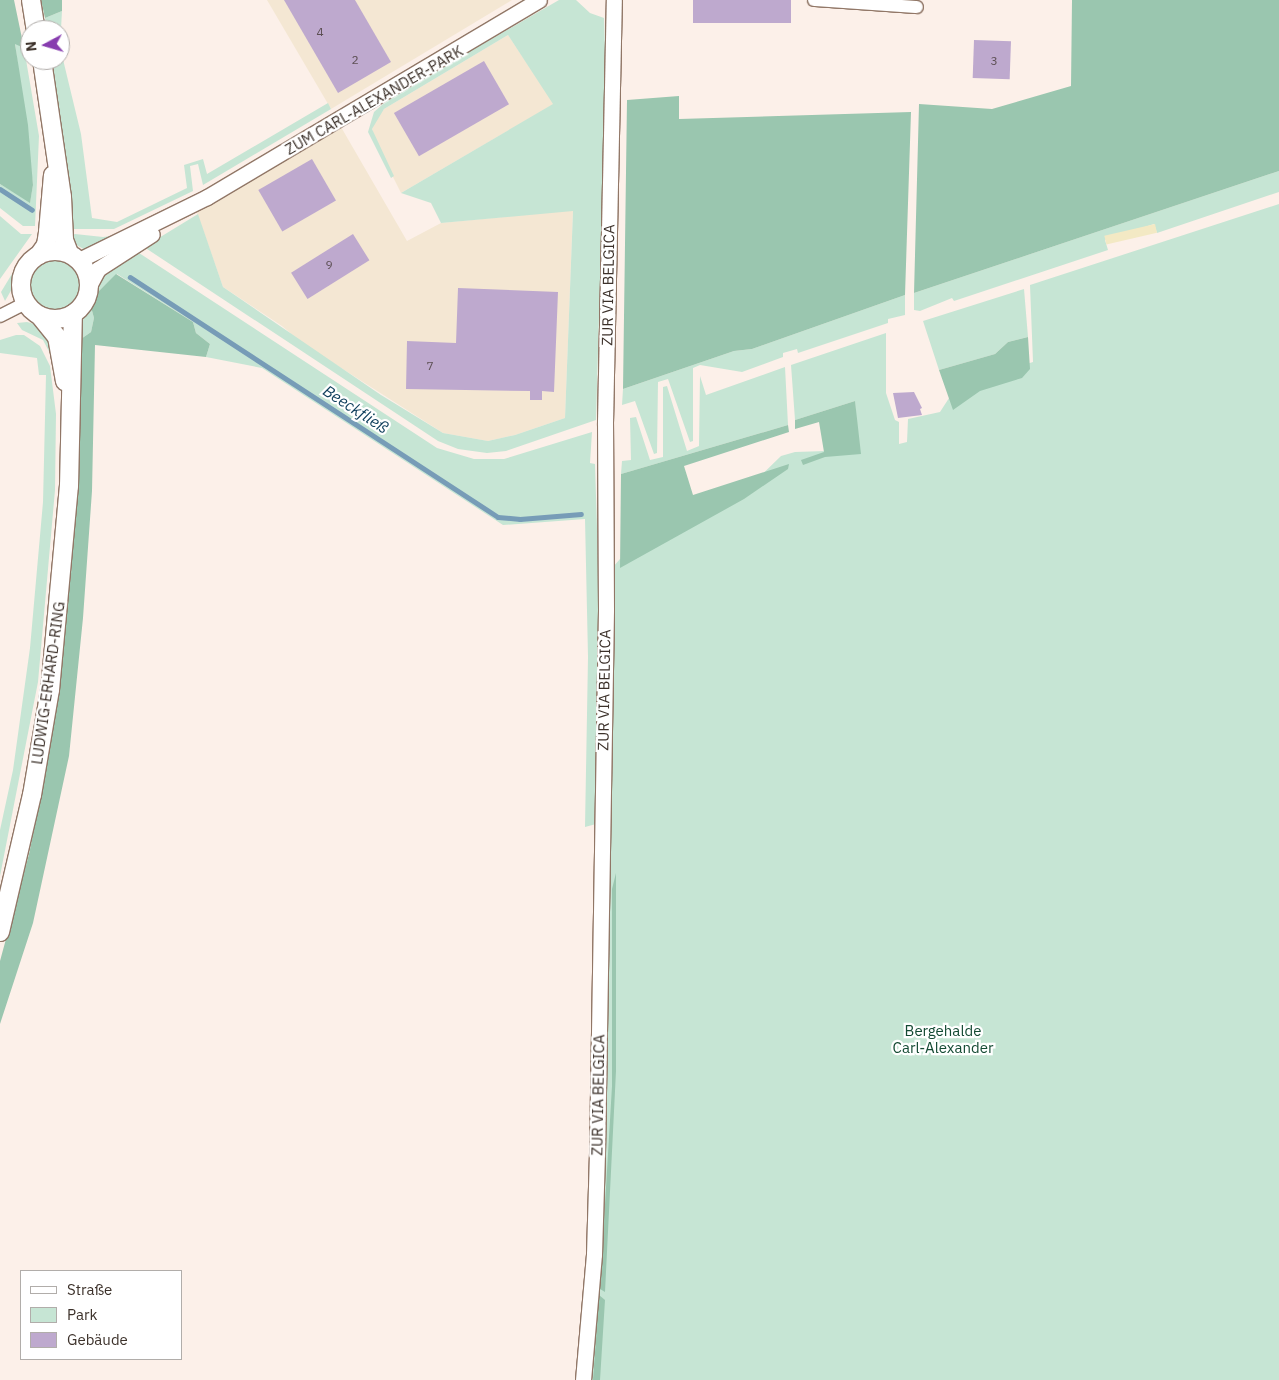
<!DOCTYPE html>
<meta charset="utf-8">
<style>
body{margin:0}
#map{position:relative;width:1279px;height:1380px;overflow:hidden;background:#fcf0e9;font-family:"IBM Plex Sans",sans-serif}
div>[style]{position:absolute}
[style*='--x']{left:calc(var(--x)*1px);top:calc(var(--y)*1px);width:calc(var(--w)*1px);rotate:calc(var(--a)*1deg)}
.industrial>*{inset:0;background:#f4e7d3}
.green>*{inset:0;background:#c6e5d4}
.round{border-radius:50%}
.forest>*{inset:0;background:#9ac6af}
.sand>*{inset:0;background:#f3e9c4;transform-origin:0 0}
.stream>*{height:4.5px;margin:-2.25px;padding:0 2.25px;transform-origin:2.25px;border-radius:2.25px;background:#779cb7}
.building>*{inset:0;background:#bea9ce;transform-origin:0 0}
.roads{filter:drop-shadow(1px 0 #917767) drop-shadow(-1px 0 #917767) drop-shadow(0 1px #917767) drop-shadow(0 -1px #917767)}
.minor>*{height:12px;margin:-6px;padding:0 6px;transform-origin:6px;border-radius:6px;background:#fff}
.tertiary>*{height:15px;margin:-7.5px;padding:0 7.5px;transform-origin:7.5px;border-radius:7.5px;background:#fff}
.secondary>*{height:18px;margin:-9px;padding:0 9px;transform-origin:9px;border-radius:9px;background:#fff}
.secondary>.ring{margin:-9px;padding:0;box-sizing:content-box;background:none;border:18px solid #fff;border-radius:50%}
span{translate:-50% -50%;white-space:nowrap;text-align:center;line-height:1.15;-webkit-text-stroke:4.5px #fff;paint-order:stroke}
.number-label{font-size:12px;color:#5c4f53}
.number-label span{-webkit-text-stroke-width:0}
.street-label{font-size:15px;color:#3c312a}
.park-label{font-size:15px;color:#144a33}
.water-label{font-size:16px;color:#12415e;font-style:italic}
.legend{position:absolute;left:20px;top:1270px;width:162px;height:90px;box-sizing:border-box;background:#fff;border:1px solid #b1adaa;margin:0;padding:6px 9px;list-style:none;font-size:15px;color:#3c312a}
.legend li{display:flex;align-items:center;gap:10px;height:25px}
.legend b{width:25px;border:1px solid #b1adaa}
.north{position:absolute;left:20px;top:20px;width:50px;height:50px;box-sizing:border-box;background:#fff;border:1px solid #b1adaa;border-radius:50%;rotate:264deg;font-size:14px;font-weight:700;line-height:20px;text-align:center;color:#3c312a}
.north::after{content:'';display:block;margin:auto;width:18px;height:22px;background:#873daf;clip-path:polygon(50% 0,100% 100%,50% 72%,0 100%)}
</style>
<div id="map">
<div class="industrial">
<div style="clip-path:polygon(267px 0,512px 0,331px 109px)"></div>
<div style="clip-path:polygon(508px 35px,554px 104px,401px 193px,377px 145px,372px 129px,375px 120px,384px 109px)"></div>
<div style="clip-path:polygon(341px 127px,407px 241px,441px 223px,573px 210px,565px 418px,515px 435px,488px 441px,443px 433px,302px 343px,282px 326px,223px 287px,196px 210px)"></div>
</div>
<div class="green">
<div style="clip-path:polygon(559px 0,576px 0,590px 13px,604px 18px,606px 78px,596px 420px,506px 451px,487px 453px,458px 449px,438px 441px,144px 247px,198px 214px,223px 287px,381px 395px,443px 433px,488px 441px,515px 435px,565px 418px,573px 211px,441px 223px,431px 203px,401px 193px,553px 104px,508px 35px,384px 109px,372px 129px,394px 176px,391px 178px,368px 132px,374px 112px,391px 97px)"></div>
<div style="clip-path:polygon(62px 11px,60px 47px,81px 134px,92px 218px,117px 222px,187px 188px,184px 165px,203px 159px,207px 174px,328px 103px,331px 109px,203px 185px,198px 164px,190px 166px,193px 191px,114px 229px,69px 229px,69px 194px,52px 60px,60px 60px,60px 30px,47px 30px,45px 18px)"></div>
<div style="clip-path:polygon(15px 43px,24px 48px,39px 136px,35px 226px,23px 226px,0 208px,0 184px,30px 202px,33px 185px)"></div>
<div style="clip-path:polygon(1279px 171px,1279px 192px,1157px 233px,1154px 224px,1105px 240px,1108px 250px,954px 301px,952px 298px,920px 311px,914px 310px,914px 293px)"></div>
<div style="clip-path:polygon(1279px 204px,1279px 1380px,587px 1380px,604px 1205px,613px 567px,620px 559px,631px 558px,747px 489px,781px 456px,795px 452px,857px 450px,855px 401px,795px 420px,791px 365px,886px 333px,886px 393px,895px 420px,899px 422px,899px 444px,907px 442px,908px 419px,940px 412px,951px 395px,1000px 372px,1033px 362px,1030px 285px)"></div>
<div style="clip-path:polygon(0 216px,21px 234px,32px 234px,0 279px)"></div>
<div style="clip-path:polygon(75px 234px,103px 237px,111px 236px,87px 251px,73px 243px,70px 236px)"></div>
<div style="clip-path:polygon(136px 251px,437px 448px,474px 459px,504px 459px,592px 432px,590px 463px,595px 464px,600px 623px,596px 824px,585px 827px,588px 657px,585px 519px,503px 525px,262px 368px,206px 357px,210px 344px,196px 333px,193px 322px,117px 274px,97px 293px,102px 276px)"></div>
<div class="round" style="left:28px;top:259px;width:54px;height:54px"></div>
<div style="clip-path:polygon(18px 264px,13px 287px,5px 301px,1px 292px)"></div>
<div style="clip-path:polygon(1024px 289px,1028px 337px,1008px 342px,995px 354px,939px 370px,923px 321px)"></div>
<div style="clip-path:polygon(905px 295px,905px 315px,888px 319px,888px 323px,798px 353px,797px 349px,783px 353px,783px 357px,742px 372px,700px 365px,693px 368px,693px 441px,690px 442px,668px 379px,658px 382px,657px 453px,654px 454px,635px 401px,622px 405px,623px 389px,734px 351px,752px 349px)"></div>
<div style="clip-path:polygon(91px 307px,94px 318px,91px 332px,81px 339px,81px 323px)"></div>
<div style="clip-path:polygon(27px 322px,38px 325px,51px 339px,55px 363px,43px 340px,22px 330px,17px 323px)"></div>
<div style="clip-path:polygon(16px 335px,24px 335px,40px 346px,50px 366px,56px 414px,55px 490px,38px 682px,0 876px,0 830px,13px 770px,30px 648px,43px 502px,46px 375px,39px 375px,37px 358px,0 353px,0 340px)"></div>
<div style="clip-path:polygon(785px 367px,788px 425px,621px 474px,622px 461px,631px 460px,630px 418px,636px 417px,650px 460px,663px 457px,663px 387px,667px 386px,687px 451px,699px 446px,700px 376px,706px 395px)"></div>
</div>
<div class="forest">
<div style="clip-path:polygon(0 0,14px 0,24px 48px,15px 44px,28px 125px,33px 185px,30px 203px,0 184px)"></div>
<div style="clip-path:polygon(41px 0,62px 0,62px 11px,45px 18px)"></div>
<div style="clip-path:polygon(1072px 0,1279px 0,1279px 171px,914px 293px,919px 104px,992px 109px,1071px 86px)"></div>
<div style="clip-path:polygon(679px 96px,679px 119px,911px 112px,905px 295px,752px 349px,734px 351px,623px 389px,627px 100px)"></div>
<div style="clip-path:polygon(116px 274px,193px 322px,196px 333px,210px 344px,206px 357px,95px 345px,92px 491px,83px 618px,69px 756px,33px 923px,0 1024px,0 961px,29px 854px,44px 780px,71px 574px,79px 454px,81px 339px,91px 332px,94px 318px,91px 307px,97px 293px)"></div>
<div style="clip-path:polygon(1028px 337px,1030px 369px,1022px 378px,980px 391px,953px 410px,939px 370px,995px 354px,1008px 342px)"></div>
<div style="clip-path:polygon(855px 401px,861px 454px,825px 457px,803px 465px,801px 460px,824px 452px,819px 422px,795px 429px,795px 420px)"></div>
<div style="clip-path:polygon(788px 425px,789px 432px,684px 466px,693px 495px,789px 464px,788px 469px,744px 499px,620px 568px,621px 474px)"></div>
<div style="clip-path:polygon(616px 873px,616px 1071px,605px 1292px,600px 1289px,612px 1086px,612px 889px)"></div>
<div style="clip-path:polygon(599px 1295px,605px 1300px,600px 1380px,593px 1380px)"></div>
</div>
<div class="sand">
<div style="left:1155px;top:224px;width:9px;height:52px;rotate:77deg"></div>
</div>
<div class="stream">
<div style="--x:0;--y:189;--w:38;--a:33"></div>
<div style="--x:130;--y:277;--w:439;--a:33.1"></div>
<div style="--x:498;--y:517;--w:22;--a:5"></div>
<div style="--x:520;--y:519;--w:61;--a:-4.7"></div>
</div>
<div class="building">
<div style="clip-path:polygon(284px 0,355px 0,391px 62px,338px 93px)"></div>
<div style="left:693px;top:0;width:98px;height:23px"></div>
<div style="left:974px;top:40px;width:37px;height:38px;rotate:2deg"></div>
<div style="left:484px;top:61px;width:50px;height:104px;rotate:60deg"></div>
<div style="left:312px;top:159px;width:48px;height:62px;rotate:60deg"></div>
<div style="left:353px;top:234px;width:31px;height:73px;rotate:58deg"></div>
<div style="clip-path:polygon(458px 288px,558px 292px,554px 392px,542px 391px,542px 400px,530px 400px,530px 391px,406px 389px,407px 341px,456px 343px)"></div>
<div style="clip-path:polygon(914px 392px,922px 408px,920px 409px,922px 415px,898px 418px,893px 393px)"></div>
</div>
<div class="roads">
<div class="minor">
<div style="--x:814;--y:0;--w:103;--a:3.9"></div>
<div style="--x:0;--y:316;--w:29;--a:-27"></div>
</div>
<div class="tertiary">
<div style="--x:79;--y:260;--w:143;--a:-26.2"></div>
<div style="--x:207;--y:197;--w:386;--a:-30.7"></div>
<div style="--x:90;--y:284;--w:17;--a:-62"></div>
<div style="--x:98;--y:269;--w:64;--a:-32.9"></div>
<div style="--x:583;--y:1380;--w:126;--a:-85"></div>
<div style="--x:594;--y:1254;--w:101;--a:-88.3"></div>
<div style="--x:597;--y:1153;--w:543;--a:-89.05"></div>
<div style="--x:606;--y:610;--w:188;--a:-90.3"></div>
<div style="--x:605;--y:422;--w:422;--a:-88.8"></div>
</div>
<div class="secondary">
<div style="--x:31;--y:0;--w:30;--a:81"></div>
<div style="--x:42;--y:60;--w:138;--a:81.7"></div>
<div style="--x:62;--y:197;--w:43;--a:87.3"></div>
<div style="--x:64;--y:240;--w:14;--a:69"></div>
<div class="ring" style="left:21px;top:251px;width:50px;height:50px"></div>
<div style="--x:39;--y:255;--w:12;--a:-55"></div>
<div style="--x:46;--y:245;--w:13;--a:-81"></div>
<div style="--x:48;--y:232;--w:57;--a:-85"></div>
<div style="--x:40;--y:316;--w:27;--a:51"></div>
<div style="--x:57;--y:337;--w:45;--a:79.7"></div>
<div style="--x:0;--y:932;--w:141;--a:-76.9"></div>
<div style="--x:32;--y:795;--w:107;--a:-80.3"></div>
<div style="--x:50;--y:690;--w:205;--a:-84.7"></div>
<div style="--x:69;--y:486;--w:172;--a:-88.7"></div>
</div>
</div>
<div class="number-label">
<span style="left:320px;top:32px">4</span>
<span style="left:355px;top:60px">2</span>
<span style="left:994px;top:61px">3</span>
<span style="left:329px;top:265px">9</span>
<span style="left:430px;top:366px">7</span>
</div>
<div class="street-label">
<span style="left:374px;top:100px;rotate:-30deg">ZUM CARL-ALEXANDER-PARK</span>
<span style="left:608px;top:285px;rotate:-89deg">ZUR VIA BELGICA</span>
<span style="left:48px;top:683px;rotate:-82deg">LUDWIG-ERHARD-RING</span>
<span style="left:604px;top:690px;rotate:-89deg">ZUR VIA BELGICA</span>
<span style="left:598px;top:1095px;rotate:-89deg">ZUR VIA BELGICA</span>
</div>
<div class="park-label">
<span style="left:943px;top:1039px">Bergehalde<br>Carl-Alexander</span>
</div>
<div class="water-label">
<span style="left:356px;top:409px;rotate:33deg">Beeckfließ</span>
</div>
<ul class="legend">
<li><b style="height:6px;background:#fff"></b>Straße</li>
<li><b style="height:14px;background:#c6e5d4"></b>Park</li>
<li><b style="height:14px;background:#bea9ce"></b>Gebäude</li>
</ul>
<div class="north">N</div>
</div>
